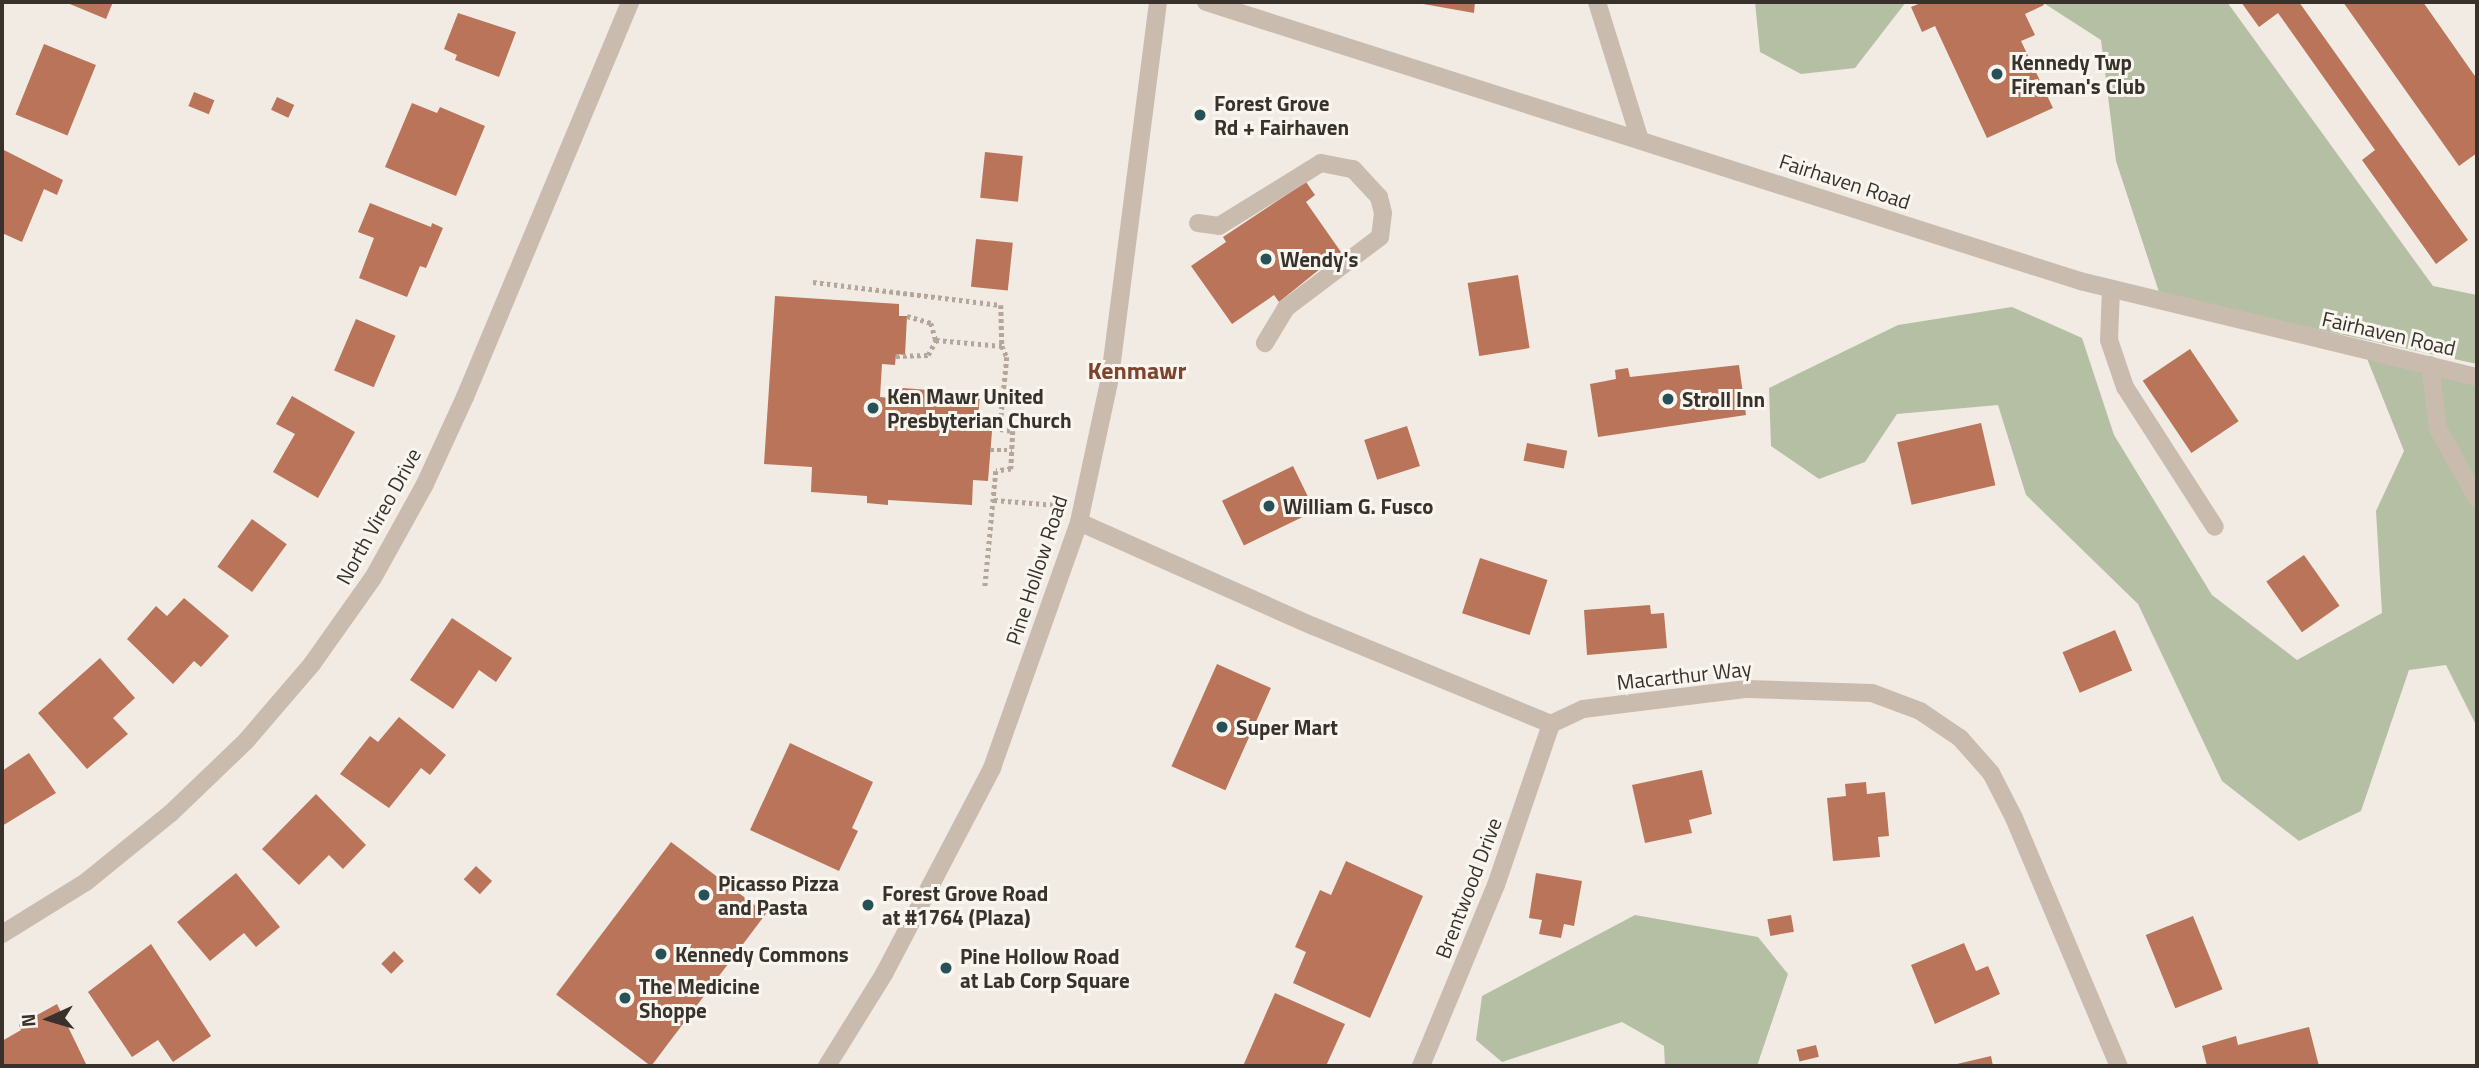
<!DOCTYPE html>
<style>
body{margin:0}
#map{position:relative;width:2479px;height:1068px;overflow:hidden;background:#f1ebe3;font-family:"Titillium Web",sans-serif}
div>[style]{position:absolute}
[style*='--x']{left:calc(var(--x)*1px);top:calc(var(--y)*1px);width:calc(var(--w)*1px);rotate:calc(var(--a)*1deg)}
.green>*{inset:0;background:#b5bfa4}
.building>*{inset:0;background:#b97459;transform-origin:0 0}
.path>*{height:4.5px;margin-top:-2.25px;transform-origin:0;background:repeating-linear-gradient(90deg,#b4a69a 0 3.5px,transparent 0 7px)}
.minor>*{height:18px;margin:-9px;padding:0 9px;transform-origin:9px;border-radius:9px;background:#c9bcaf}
.dots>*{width:19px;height:19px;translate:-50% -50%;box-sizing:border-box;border:4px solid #f9f5ef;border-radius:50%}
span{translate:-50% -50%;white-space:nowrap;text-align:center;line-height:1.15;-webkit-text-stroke:6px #f9f5ef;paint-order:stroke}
.poi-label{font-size:21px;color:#38312c;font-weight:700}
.left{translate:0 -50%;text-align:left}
.street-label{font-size:21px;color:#38312c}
.quarter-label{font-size:24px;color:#7f442e;font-weight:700}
.frame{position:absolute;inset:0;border:4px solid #38312c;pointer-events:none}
.north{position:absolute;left:14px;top:984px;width:70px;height:70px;-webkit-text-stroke:5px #f9f5ef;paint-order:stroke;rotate:266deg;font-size:19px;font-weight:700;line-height:28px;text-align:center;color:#38312c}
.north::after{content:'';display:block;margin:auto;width:24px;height:32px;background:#38312c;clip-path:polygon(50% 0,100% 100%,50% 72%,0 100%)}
</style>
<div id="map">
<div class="green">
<div style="clip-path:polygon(1755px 2px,1906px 2px,1855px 68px,1801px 74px,1760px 52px)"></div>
<div style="clip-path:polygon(2042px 2px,2227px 2px,2433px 286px,2477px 295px,2477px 364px,2160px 295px,2116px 161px,2101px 40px)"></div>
<div style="clip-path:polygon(2012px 307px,2082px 338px,2114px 435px,2212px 595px,2297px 660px,2382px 613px,2376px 511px,2404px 451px,2364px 351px,2477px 377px,2477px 727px,2446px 665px,2409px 670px,2361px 811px,2299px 841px,2222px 781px,2138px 604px,2026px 495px,1998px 405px,1897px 414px,1865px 462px,1819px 479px,1771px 446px,1769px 388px,1898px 325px)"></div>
<div style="clip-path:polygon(1635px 915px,1758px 937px,1788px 974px,1757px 1066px,1665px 1066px,1664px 1046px,1622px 1022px,1502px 1062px,1476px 1040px,1482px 996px)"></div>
</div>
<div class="building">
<div style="clip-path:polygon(65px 2px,113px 2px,106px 19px)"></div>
<div style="clip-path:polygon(1412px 2px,1475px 2px,1474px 13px)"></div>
<div style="clip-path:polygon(1923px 2px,2042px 2px,2044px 5px,2025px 14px,2035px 35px,2021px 41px,2053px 108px,1987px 138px,1935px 26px,1922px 32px,1911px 7px)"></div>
<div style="clip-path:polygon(2241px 2px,2299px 2px,2468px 240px,2436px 264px,2362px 160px,2375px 150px,2278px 13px,2259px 27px)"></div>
<div style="clip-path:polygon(2343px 2px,2423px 2px,2477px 79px,2477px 153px,2459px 166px)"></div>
<div style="clip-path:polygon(458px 13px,516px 32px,499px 77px,455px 60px,457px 55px,444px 49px)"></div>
<div style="left:44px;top:44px;width:56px;height:76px;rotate:22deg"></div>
<div style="left:194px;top:92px;width:22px;height:15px;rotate:22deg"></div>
<div style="left:277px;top:97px;width:19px;height:14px;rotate:25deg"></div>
<div style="clip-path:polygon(412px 103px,437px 113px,440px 107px,485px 126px,456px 196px,385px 167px)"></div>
<div style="clip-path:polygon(2px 149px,63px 180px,57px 195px,44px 189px,22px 242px,2px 233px)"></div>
<div style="left:985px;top:152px;width:38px;height:46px;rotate:6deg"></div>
<div style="clip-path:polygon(1306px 182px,1315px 195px,1306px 202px,1341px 252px,1279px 302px,1274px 295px,1232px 324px,1191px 266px,1226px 242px,1223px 237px)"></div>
<div style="clip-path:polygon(370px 203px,431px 227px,432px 223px,443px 228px,426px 268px,420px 266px,407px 297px,359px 278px,374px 238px,358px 232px)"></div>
<div style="left:976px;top:239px;width:37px;height:48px;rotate:6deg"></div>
<div style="left:1518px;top:275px;width:74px;height:51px;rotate:81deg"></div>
<div style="clip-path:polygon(775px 296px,899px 304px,899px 316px,907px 316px,905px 355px,896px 354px,895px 365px,882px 364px,880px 397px,889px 398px,890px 387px,980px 394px,978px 418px,993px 419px,988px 481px,973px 480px,972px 505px,888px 500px,888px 505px,867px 503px,867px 496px,811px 492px,812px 467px,764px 464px)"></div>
<div style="left:356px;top:319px;width:43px;height:56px;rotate:23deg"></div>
<div style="left:2190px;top:349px;width:87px;height:57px;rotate:56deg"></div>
<div style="clip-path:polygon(1739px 365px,1746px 415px,1598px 437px,1590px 384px,1616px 379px,1615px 370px,1628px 368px,1630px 377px)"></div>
<div style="clip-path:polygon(292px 396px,355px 432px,318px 498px,273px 472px,295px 434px,276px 424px)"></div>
<div style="left:1981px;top:423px;width:64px;height:86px;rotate:77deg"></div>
<div style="left:1407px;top:426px;width:42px;height:45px;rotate:72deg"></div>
<div style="left:1527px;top:443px;width:41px;height:18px;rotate:11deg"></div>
<div style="left:1293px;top:466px;width:50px;height:79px;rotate:64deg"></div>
<div style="left:252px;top:519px;width:43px;height:59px;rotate:36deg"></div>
<div style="left:2304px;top:555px;width:62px;height:46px;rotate:55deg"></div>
<div style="left:1480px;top:558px;width:71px;height:58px;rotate:18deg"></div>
<div style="clip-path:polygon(184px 598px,229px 636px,201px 667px,194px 661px,173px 684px,127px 639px,156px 606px,167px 616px)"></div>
<div style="clip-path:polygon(1650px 605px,1651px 614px,1664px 613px,1667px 648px,1587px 655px,1584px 610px)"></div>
<div style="clip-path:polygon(452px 618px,512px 658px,496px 682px,479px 670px,453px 709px,410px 680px)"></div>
<div style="left:2115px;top:630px;width:44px;height:57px;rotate:67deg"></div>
<div style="clip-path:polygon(100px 658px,135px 698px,113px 718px,128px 734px,87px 769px,38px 713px)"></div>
<div style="left:1217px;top:664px;width:59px;height:112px;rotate:24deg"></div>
<div style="clip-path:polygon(399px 717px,446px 755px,430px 775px,421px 768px,389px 808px,340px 774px,370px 736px,378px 742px)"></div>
<div style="clip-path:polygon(790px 743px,873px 782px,852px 828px,858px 831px,839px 871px,750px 830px)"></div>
<div style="clip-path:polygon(29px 753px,56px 793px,2px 826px,2px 771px)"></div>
<div style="clip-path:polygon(1702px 770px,1712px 814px,1689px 820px,1692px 833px,1645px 843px,1632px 785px)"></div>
<div style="clip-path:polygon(1866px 782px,1867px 794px,1885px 792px,1889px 836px,1878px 837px,1880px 857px,1833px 861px,1827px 798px,1846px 796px,1845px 784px)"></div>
<div style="clip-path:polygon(316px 794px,366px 845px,343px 869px,329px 855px,299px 885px,262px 849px)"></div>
<div style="left:671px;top:842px;width:119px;height:191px;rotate:37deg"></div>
<div style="clip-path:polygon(1346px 861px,1423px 896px,1370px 1018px,1293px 983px,1306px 952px,1295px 947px,1320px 890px,1331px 895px)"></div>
<div style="left:476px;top:866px;width:22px;height:18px;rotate:43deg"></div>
<div style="clip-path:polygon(236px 873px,280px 927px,256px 947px,244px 933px,210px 961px,177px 922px)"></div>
<div style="clip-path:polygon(1536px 873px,1582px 881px,1574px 926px,1564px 924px,1561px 938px,1539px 934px,1542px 920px,1529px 918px)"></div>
<div style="left:1791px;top:915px;width:17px;height:24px;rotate:80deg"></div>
<div style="left:2193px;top:916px;width:79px;height:51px;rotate:68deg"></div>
<div style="clip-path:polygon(1964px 943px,1976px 971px,1988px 966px,2000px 994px,1935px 1024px,1911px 965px)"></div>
<div style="clip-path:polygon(151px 944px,211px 1036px,173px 1062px,158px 1040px,132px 1057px,88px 992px)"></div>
<div style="left:394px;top:951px;width:14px;height:18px;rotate:45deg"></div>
<div style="clip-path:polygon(1275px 993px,1345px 1024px,1326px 1066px,1243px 1066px)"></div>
<div style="clip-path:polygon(57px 1004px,87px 1066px,2px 1066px,2px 1041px,21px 1030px,19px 1025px)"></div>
<div style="clip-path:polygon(2309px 1027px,2319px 1066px,2207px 1066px,2202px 1046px,2236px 1036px,2238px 1045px)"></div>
<div style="left:1816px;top:1045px;width:12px;height:20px;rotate:76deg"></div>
<div style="clip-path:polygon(1991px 1056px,1993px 1066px,1957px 1066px,1957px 1064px)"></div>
</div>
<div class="path">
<div style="--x:813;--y:282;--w:189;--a:7"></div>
<div style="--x:1001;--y:305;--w:41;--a:88.6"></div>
<div style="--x:1002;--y:346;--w:12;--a:66"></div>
<div style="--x:1007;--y:357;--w:72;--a:95.6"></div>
<div style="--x:1000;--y:429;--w:13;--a:9"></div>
<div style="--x:1013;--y:431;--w:38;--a:93"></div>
<div style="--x:1011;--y:469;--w:15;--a:172"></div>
<div style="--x:996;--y:471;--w:117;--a:95.4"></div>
<div style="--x:907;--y:316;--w:25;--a:16"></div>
<div style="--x:931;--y:323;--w:18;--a:74"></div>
<div style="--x:936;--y:340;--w:66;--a:5.2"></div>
<div style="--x:896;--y:356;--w:32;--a:-2"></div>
<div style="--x:928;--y:355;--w:17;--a:-62"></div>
<div style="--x:990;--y:450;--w:22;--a:0"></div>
<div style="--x:994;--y:500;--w:62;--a:4.6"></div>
</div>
<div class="minor">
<div style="--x:1206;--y:2;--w:917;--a:17.7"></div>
<div style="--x:2080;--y:281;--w:408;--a:13.6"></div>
<div style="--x:1597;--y:2;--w:141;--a:72.7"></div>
<div style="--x:1198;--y:223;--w:21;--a:8"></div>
<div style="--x:1219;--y:226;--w:120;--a:-31.7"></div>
<div style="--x:1321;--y:163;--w:33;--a:11"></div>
<div style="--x:1353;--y:169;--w:38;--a:47"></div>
<div style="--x:1379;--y:197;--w:16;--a:76"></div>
<div style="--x:1383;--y:213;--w:24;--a:97"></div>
<div style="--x:1380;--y:237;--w:118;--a:142.9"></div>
<div style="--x:1286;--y:308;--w:41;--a:121"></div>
<div style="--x:2111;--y:289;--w:51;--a:92.2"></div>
<div style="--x:2109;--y:340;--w:50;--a:71.2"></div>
<div style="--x:2125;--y:387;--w:166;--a:57.3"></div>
<div style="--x:2430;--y:365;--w:64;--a:82.9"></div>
<div style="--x:2438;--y:429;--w:79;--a:60.5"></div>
<div style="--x:1079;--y:522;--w:256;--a:24"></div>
<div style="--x:1313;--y:626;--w:257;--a:22.4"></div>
<div style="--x:1551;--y:724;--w:35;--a:-25"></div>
<div style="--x:1583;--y:709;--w:165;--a:-7"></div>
<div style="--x:1747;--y:689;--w:125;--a:1.8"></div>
<div style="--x:1872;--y:693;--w:51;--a:20.6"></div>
<div style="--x:1920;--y:711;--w:48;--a:34"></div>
<div style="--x:1960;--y:738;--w:47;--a:48.5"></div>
<div style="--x:1991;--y:773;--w:51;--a:62.9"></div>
<div style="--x:2014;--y:818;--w:269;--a:67.1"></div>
<div style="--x:2;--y:934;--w:99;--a:-31.8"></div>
<div style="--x:86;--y:882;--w:109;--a:-39.1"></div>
<div style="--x:171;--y:813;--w:104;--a:-43.8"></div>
<div style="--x:246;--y:741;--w:101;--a:-49.4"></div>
<div style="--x:312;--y:664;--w:105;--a:-54.7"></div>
<div style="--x:373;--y:578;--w:107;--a:-61"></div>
<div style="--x:425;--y:484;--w:96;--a:-65.3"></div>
<div style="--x:465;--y:397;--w:428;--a:-67.3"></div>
<div style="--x:827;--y:1066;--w:108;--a:-58.2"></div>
<div style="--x:884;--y:974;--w:233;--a:-62.3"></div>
<div style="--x:992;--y:768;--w:261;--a:-70.5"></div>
<div style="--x:1079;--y:522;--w:148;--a:-77.9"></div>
<div style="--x:1110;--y:377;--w:378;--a:-82.7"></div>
<div style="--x:1421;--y:1066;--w:196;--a:-67.5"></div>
<div style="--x:1496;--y:885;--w:170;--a:-71.1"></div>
</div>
<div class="dots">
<div style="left:1997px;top:74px;background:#265156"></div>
<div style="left:1200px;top:115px;background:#265156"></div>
<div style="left:1266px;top:259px;background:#265156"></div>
<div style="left:1668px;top:399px;background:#265156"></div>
<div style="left:873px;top:408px;background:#265156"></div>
<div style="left:1269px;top:506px;background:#265156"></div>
<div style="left:1222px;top:727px;background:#265156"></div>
<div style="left:704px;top:895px;background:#265156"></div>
<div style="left:868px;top:905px;background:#265156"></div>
<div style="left:661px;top:954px;background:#265156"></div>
<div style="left:946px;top:968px;background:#265156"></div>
<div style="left:625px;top:998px;background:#265156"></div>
</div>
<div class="poi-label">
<span class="left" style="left:2011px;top:74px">Kennedy Twp<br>Fireman's Club</span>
<span class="left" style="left:1214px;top:115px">Forest Grove<br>Rd + Fairhaven</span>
<span class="left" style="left:1280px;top:259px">Wendy's</span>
<span class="left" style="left:887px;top:408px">Ken Mawr United<br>Presbyterian Church</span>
<span class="left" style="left:1682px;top:399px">Stroll Inn</span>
<span class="left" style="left:1283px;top:506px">William G. Fusco</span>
<span class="left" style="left:1236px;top:727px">Super Mart</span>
<span class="left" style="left:718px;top:895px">Picasso Pizza<br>and Pasta</span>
<span class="left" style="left:882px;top:905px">Forest Grove Road<br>at #1764 (Plaza)</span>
<span class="left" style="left:675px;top:954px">Kennedy Commons</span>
<span class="left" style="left:960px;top:968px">Pine Hollow Road<br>at Lab Corp Square</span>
<span class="left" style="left:639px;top:998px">The Medicine<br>Shoppe</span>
</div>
<div class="street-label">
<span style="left:1845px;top:181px;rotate:18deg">Fairhaven Road</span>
<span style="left:2389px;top:333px;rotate:13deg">Fairhaven Road</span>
<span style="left:378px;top:516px;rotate:-61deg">North Vireo Drive</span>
<span style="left:1036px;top:570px;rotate:-72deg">Pine Hollow Road</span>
<span style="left:1684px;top:675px;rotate:-6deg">Macarthur Way</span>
<span style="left:1468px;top:888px;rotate:-69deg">Brentwood Drive</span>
</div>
<div class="quarter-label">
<span style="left:1137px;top:371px">Kenmawr</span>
</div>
<div class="frame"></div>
<div class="north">N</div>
</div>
